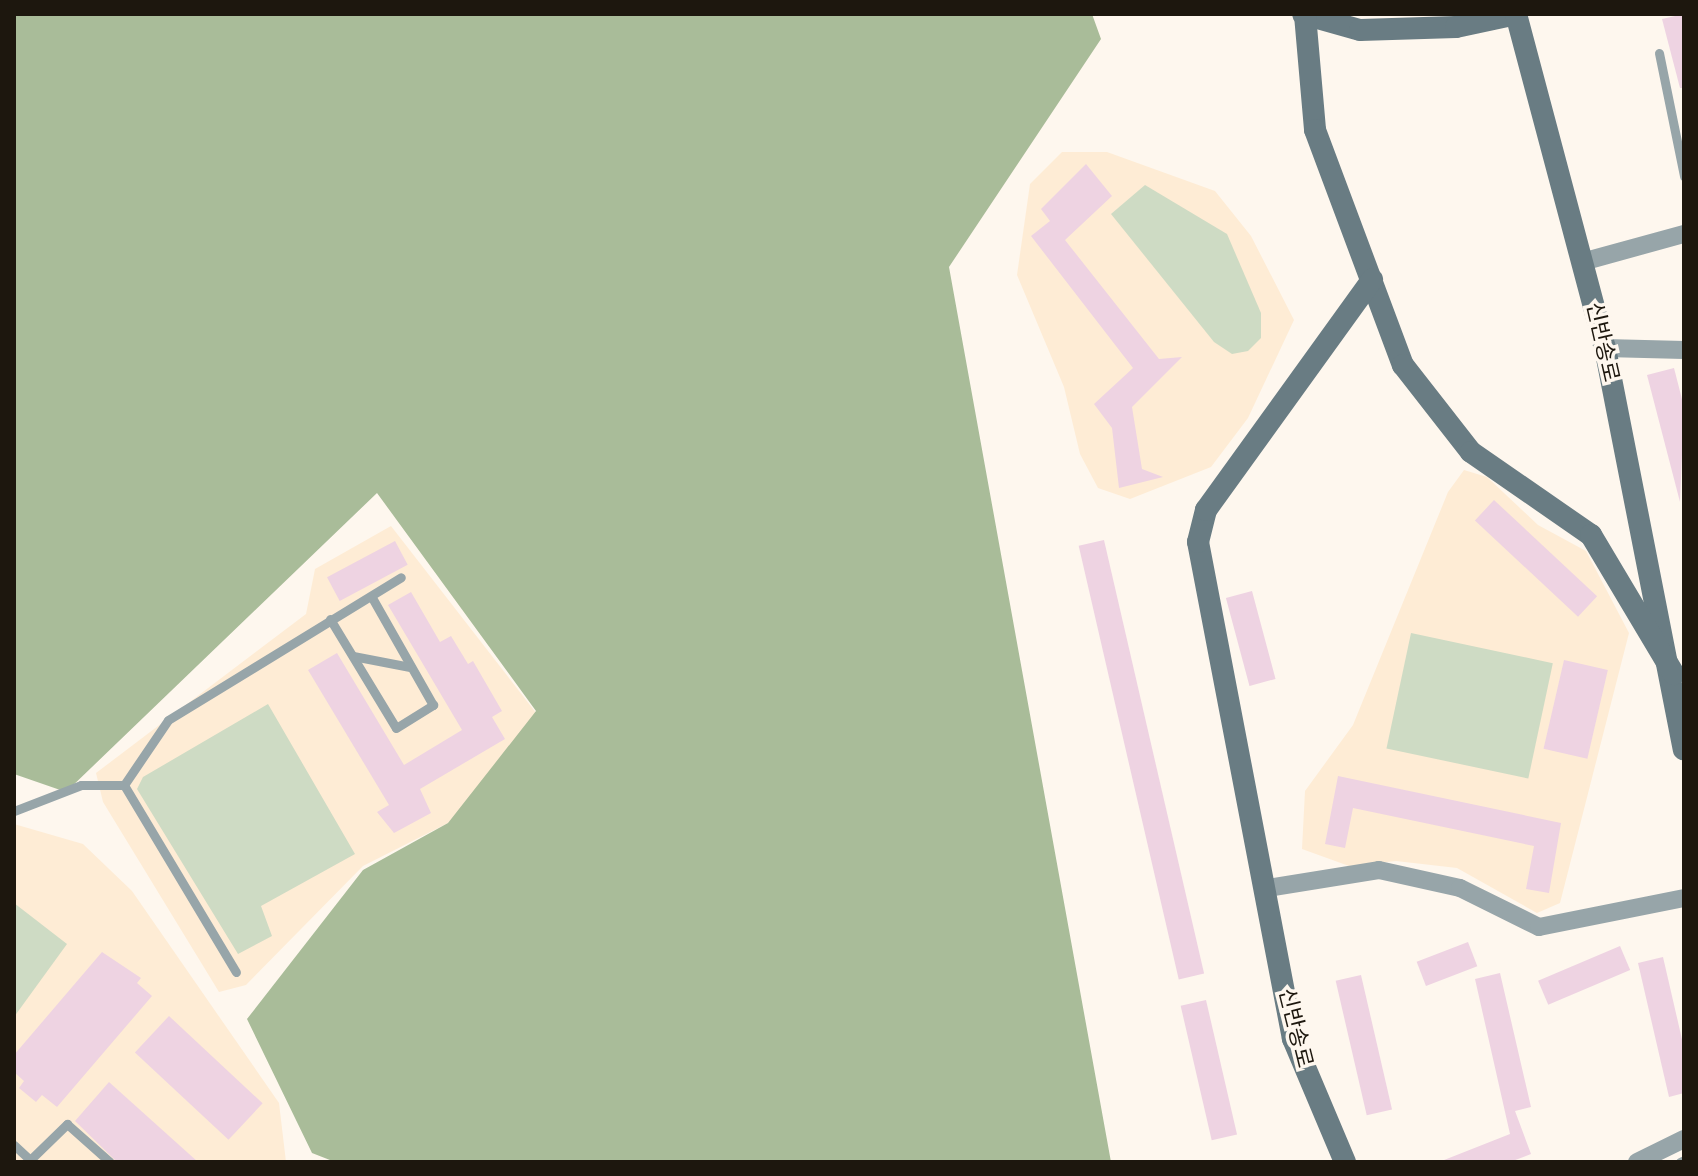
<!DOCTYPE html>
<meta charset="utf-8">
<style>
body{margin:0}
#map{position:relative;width:1698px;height:1176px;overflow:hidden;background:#fef7ee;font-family:"Nunito Sans","Noto Sans KR",sans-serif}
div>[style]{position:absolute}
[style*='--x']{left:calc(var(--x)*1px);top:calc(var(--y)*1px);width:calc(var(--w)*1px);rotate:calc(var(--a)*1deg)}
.built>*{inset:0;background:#feecd5}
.green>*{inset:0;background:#cedbc4;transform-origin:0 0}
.forest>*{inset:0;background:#a9bc99}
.building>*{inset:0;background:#eed3e2;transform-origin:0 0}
.service>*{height:9px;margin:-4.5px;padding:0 4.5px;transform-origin:4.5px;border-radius:4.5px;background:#97a5a9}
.minor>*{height:18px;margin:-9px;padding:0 9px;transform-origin:9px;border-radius:9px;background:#97a5a9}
.secondary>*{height:22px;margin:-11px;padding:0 11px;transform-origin:11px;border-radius:11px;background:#697c83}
span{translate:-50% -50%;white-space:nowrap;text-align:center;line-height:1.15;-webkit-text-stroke:7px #fef7ee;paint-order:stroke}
.street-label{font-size:22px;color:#1d170e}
.frame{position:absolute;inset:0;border:16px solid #1d170e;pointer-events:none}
</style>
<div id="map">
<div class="built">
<div style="clip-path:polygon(1062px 152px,1107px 152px,1215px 191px,1251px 236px,1294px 320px,1248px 418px,1211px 467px,1130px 499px,1098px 488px,1080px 454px,1064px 387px,1017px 275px,1030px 184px)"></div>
<div style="clip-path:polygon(1464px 470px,1487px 477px,1538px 525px,1586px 551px,1629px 633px,1560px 903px,1537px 913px,1457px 868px,1396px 861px,1349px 866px,1302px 849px,1305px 791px,1353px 725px,1448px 492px)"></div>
<div style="clip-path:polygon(391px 526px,540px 718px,448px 823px,363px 866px,246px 985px,219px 992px,103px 802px,96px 773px,306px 614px,315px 569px)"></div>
<div style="clip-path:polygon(14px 824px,83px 844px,132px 891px,279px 1103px,286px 1162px,14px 1162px)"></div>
</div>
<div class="green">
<div style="clip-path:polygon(1145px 185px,1227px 234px,1261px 313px,1261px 338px,1248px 351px,1232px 354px,1214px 342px,1111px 214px)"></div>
<div style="left:1411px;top:633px;width:145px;height:118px;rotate:12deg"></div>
<div style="clip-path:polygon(268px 704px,355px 854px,261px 906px,272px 936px,238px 954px,137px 789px,143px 777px)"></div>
<div style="clip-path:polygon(14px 903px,67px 944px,14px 1017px)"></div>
</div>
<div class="forest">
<div style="clip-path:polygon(14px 14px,1092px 14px,1101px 39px,949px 267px,1111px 1162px,335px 1162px,312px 1153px,247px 1019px,363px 870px,448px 823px,536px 711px,377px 493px,66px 792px,14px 774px)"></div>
</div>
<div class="building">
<div style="clip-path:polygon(1684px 14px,1684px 88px,1680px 88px,1662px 19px)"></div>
<div style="clip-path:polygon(1086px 164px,1112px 196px,1065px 240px,1159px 359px,1182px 357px,1132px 407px,1142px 469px,1163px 477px,1119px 488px,1112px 428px,1094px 404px,1133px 368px,1031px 236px,1050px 221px,1041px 209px)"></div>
<div style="clip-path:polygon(1674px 368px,1684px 407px,1680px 502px,1647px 375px)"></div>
<div style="left:1494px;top:500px;width:141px;height:28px;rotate:43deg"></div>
<div style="left:1104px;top:540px;width:445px;height:26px;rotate:77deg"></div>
<div style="left:395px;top:541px;width:27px;height:77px;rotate:62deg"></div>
<div style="left:1252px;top:591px;width:91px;height:27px;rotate:75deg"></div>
<div style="clip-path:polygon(411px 592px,440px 642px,451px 636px,468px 664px,473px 661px,502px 711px,492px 717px,505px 739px,420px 789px,431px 813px,394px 833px,377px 812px,389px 805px,308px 670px,337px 653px,404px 765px,462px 730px,388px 605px)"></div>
<div style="left:1564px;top:660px;width:45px;height:91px;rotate:13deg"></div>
<div style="clip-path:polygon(1338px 776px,1561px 823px,1549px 893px,1526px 889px,1534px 846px,1353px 808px,1345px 848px,1325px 844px)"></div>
<div style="left:1468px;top:942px;width:26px;height:55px;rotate:69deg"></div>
<div style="left:1620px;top:946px;width:26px;height:89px;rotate:67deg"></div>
<div style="clip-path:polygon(102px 952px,141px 978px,137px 983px,152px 996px,57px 1107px,42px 1095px,36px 1102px,19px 1088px,24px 1081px,14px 1072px,14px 1055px)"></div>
<div style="clip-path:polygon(1663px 957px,1684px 1048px,1684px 1093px,1669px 1097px,1638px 963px)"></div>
<div style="clip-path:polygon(1500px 973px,1531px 1107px,1515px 1111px,1531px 1154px,1510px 1162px,1439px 1162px,1510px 1134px,1475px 979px)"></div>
<div style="left:1361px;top:975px;width:138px;height:26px;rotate:77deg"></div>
<div style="left:1206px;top:1000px;width:138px;height:26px;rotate:77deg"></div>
<div style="left:169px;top:1016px;width:128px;height:50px;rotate:43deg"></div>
<div style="clip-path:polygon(109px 1082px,198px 1162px,117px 1162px,75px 1121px)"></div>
</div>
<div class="service">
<div style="--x:1659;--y:53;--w:126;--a:78.5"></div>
<div style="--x:330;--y:619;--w:127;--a:58.8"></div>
<div style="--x:396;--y:728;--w:44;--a:-31.9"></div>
<div style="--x:433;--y:705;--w:125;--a:-119.6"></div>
<div style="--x:353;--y:656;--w:58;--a:10.9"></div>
<div style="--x:124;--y:785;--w:218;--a:59.1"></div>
<div style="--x:14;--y:811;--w:72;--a:-21.2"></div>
<div style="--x:81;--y:785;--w:43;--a:0"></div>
<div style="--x:124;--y:785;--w:78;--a:-55.9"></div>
<div style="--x:168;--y:720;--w:273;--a:-31.5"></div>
<div style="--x:14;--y:1145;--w:25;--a:43"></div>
<div style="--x:30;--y:1160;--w:52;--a:-44.2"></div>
<div style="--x:67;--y:1124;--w:57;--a:41.5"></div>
<div style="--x:1680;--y:1162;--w:4;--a:-27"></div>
</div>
<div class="minor">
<div style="--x:1582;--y:262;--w:106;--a:-15.4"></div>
<div style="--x:1605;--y:348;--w:79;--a:1.5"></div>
<div style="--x:1267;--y:888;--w:113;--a:-9.1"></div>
<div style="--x:1379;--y:870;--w:83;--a:12.5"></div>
<div style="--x:1460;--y:888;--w:88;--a:26.3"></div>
<div style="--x:1539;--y:927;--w:148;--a:-11.3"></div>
<div style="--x:1637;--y:1162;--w:52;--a:-26.1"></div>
</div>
<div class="secondary">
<div style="--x:1303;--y:14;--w:59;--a:15.7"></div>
<div style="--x:1360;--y:30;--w:96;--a:-1.8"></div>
<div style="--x:1456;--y:27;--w:62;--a:-12"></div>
<div style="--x:1516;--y:14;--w:346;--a:75.1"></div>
<div style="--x:1605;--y:348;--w:409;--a:78.9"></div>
<div style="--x:1305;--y:15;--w:115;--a:85"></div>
<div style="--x:1315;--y:130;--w:251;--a:69.5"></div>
<div style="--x:1403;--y:365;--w:110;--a:52"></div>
<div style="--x:1471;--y:452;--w:146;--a:34.7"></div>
<div style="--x:1591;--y:535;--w:162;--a:59.2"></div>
<div style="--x:1345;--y:1162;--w:134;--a:-112.9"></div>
<div style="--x:1293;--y:1039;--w:506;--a:-100.82"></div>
<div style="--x:1198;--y:542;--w:33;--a:-76"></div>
<div style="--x:1206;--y:510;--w:284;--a:-54.2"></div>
</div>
<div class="street-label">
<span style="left:1602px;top:342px;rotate:77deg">신반송로</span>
<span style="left:1295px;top:1028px;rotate:76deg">신반송로</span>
</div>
<div class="frame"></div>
</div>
